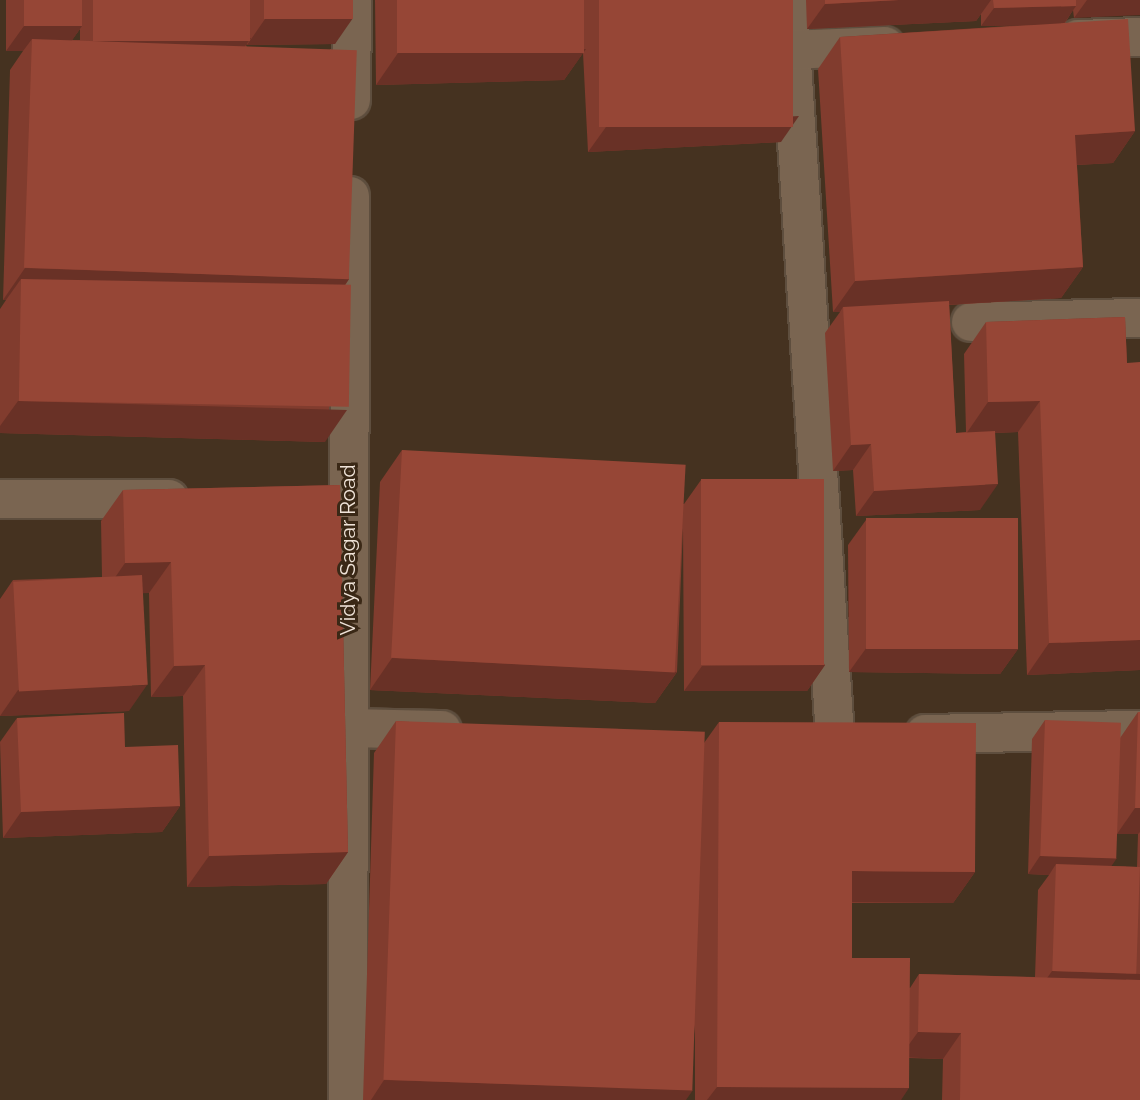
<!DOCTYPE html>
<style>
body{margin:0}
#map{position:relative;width:1140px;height:1100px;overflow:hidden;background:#453220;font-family:Raleway,sans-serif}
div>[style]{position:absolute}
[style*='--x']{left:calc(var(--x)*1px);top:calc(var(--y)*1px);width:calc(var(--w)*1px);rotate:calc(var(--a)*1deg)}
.roads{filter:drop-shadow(2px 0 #5e4e3e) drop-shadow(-2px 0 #5e4e3e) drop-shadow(0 2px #5e4e3e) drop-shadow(0 -2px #5e4e3e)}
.minor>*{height:38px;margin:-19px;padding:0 19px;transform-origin:19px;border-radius:19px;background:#7a6551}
.wall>*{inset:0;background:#813c2e}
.shaded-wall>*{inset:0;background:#693126}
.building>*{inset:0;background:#964636;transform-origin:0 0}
span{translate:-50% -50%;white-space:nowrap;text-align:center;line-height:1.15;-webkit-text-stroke:6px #3a2816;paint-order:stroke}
.street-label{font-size:21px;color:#f0e4d9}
</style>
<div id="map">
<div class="roads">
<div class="minor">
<div style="--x:788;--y:0;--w:737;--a:86.35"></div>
<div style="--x:1078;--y:39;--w:62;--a:-1.8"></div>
<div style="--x:789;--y:50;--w:96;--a:-2.4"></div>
<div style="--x:351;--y:100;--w:100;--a:-89.4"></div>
<div style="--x:971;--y:322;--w:169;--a:-1.4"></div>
<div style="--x:0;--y:499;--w:169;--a:0"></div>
<div style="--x:346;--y:728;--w:96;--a:1.2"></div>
<div style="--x:925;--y:734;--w:215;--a:-1.1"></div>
<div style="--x:348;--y:1100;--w:904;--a:-89.87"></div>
</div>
</div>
<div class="wall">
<div style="clip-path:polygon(evenodd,6px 0,353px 0,335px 44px,247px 45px,247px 44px,246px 45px,349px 279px,344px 287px,325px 442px,0 433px,0 309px,6px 300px,3px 300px,10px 70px,23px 51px,6px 51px,6px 0,80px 29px,80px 40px,72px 40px,80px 29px)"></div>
<div style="clip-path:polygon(375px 0,793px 0,781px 142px,588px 152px,583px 53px,564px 80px,376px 85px)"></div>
<div style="clip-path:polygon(806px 0,1140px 0,1074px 18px,1073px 10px,1065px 23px,1135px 131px,1113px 163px,1077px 165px,1083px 267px,1061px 298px,949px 305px,956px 433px,966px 432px,964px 354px,986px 322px,1125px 317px,1140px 670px,1027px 675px,1018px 432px,995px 433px,980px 510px,856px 516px,853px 470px,833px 471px,825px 333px,840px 312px,833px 312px,818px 69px,840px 37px,1025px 25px,981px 26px,981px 14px,976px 21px,807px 29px)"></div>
<div style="clip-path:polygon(402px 450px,684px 504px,701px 480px,825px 665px,807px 691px,684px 691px,683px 528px,677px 672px,655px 703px,370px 690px,380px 482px)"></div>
<div style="clip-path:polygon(340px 485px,348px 852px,326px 884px,187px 887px,183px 696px,151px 697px,149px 593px,143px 593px,129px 711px,0 716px,0 599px,13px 580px,102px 577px,101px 521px,123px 490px)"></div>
<div style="clip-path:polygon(866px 520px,1018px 649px,1000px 674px,849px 672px,848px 545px)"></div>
<div style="clip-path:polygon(evenodd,1138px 712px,1140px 712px,1140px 1100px,942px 1100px,943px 1059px,909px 1058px,901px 1100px,695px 1100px,695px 1025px,686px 1100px,363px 1100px,374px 753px,396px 721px,704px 743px,719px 722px,975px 872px,953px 903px,852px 903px,852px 958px,910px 988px,919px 974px,1035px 977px,1038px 890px,1049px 875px,1028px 874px,1032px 739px,1045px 720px,1120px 738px,1138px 712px,1117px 834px,1138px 834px,1137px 867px,1111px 866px,1117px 834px)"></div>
<div style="clip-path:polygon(17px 718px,125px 747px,180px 806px,162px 832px,3px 838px,0 742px)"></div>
</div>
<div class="shaded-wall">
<div style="clip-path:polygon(899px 0,991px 0,976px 21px,807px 29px,825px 4px)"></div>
<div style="clip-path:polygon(1087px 0,1140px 0,1140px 15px,1074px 18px)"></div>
<div style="clip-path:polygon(1076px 6px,1063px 25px,981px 26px,994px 8px)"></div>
<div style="clip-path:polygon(353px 18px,335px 44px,247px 45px,265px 19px)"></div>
<div style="clip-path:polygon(24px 26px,82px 26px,64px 52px,32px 39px,23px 51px,6px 51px)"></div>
<div style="clip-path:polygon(251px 38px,238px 56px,94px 41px)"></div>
<div style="clip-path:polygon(586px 49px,564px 80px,376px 85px,398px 53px)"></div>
<div style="clip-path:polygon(799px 116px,781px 142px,588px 152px,606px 127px)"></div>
<div style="clip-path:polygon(1135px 131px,1113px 163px,1053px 166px,1075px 135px)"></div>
<div style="clip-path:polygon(1083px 267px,1061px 298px,844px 311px,843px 307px,840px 312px,833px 312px,855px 281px)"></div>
<div style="clip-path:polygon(25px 268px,349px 279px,327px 311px,21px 279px,6px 300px,3px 300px)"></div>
<div style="clip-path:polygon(18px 401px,347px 410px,325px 442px,0 433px,0 426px)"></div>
<div style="clip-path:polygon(1040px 401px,1018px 432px,966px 434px,988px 402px)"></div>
<div style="clip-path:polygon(871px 444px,853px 470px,833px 471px,851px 445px)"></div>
<div style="clip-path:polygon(998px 484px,980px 510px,856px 516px,874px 491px)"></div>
<div style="clip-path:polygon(171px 562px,149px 593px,103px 595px,125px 563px)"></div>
<div style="clip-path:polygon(1140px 640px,1140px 670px,1027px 675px,1049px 643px)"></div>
<div style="clip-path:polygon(867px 647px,1018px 649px,1000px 674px,849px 672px)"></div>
<div style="clip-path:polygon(392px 658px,677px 672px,655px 703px,370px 690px)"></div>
<div style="clip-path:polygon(205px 665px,183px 696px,151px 697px,174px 666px)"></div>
<div style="clip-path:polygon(825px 665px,807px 691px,684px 691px,702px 666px)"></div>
<div style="clip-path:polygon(147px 685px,129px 711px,0 716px,18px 690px)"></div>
<div style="clip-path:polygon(180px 806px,162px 832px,3px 838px,21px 812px)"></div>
<div style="clip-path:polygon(1135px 808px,1140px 808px,1140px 832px,1138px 834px,1117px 834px)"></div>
<div style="clip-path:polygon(348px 852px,326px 884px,187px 887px,209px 856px)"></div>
<div style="clip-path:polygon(1040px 856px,1117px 858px,1104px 877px,1056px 864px,1049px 875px,1028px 874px)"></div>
<div style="clip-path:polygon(852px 871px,975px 872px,953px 903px,830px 902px)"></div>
<div style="clip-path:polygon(1052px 971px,1140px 974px,1140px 1000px,1034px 997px)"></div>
<div style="clip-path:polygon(918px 1032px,961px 1033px,943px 1059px,900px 1057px)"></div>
<div style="clip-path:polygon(384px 1080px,693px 1090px,686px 1100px,371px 1100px)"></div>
<div style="clip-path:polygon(717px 1087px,909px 1088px,901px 1100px,707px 1100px)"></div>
</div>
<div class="building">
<div style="left:24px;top:0;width:58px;height:26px"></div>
<div style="left:93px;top:0;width:157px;height:41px"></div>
<div style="left:264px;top:0;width:89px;height:19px"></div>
<div style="left:397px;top:0;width:187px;height:53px"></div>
<div style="left:599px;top:0;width:194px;height:127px"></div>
<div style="clip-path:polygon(825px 0,899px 0,825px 4px)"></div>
<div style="clip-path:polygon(993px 0,1076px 0,1076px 6px,994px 8px)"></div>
<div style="clip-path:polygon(1128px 19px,1135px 131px,1075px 135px,1083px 267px,855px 281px,840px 37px)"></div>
<div style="left:32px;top:39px;width:325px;height:229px;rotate:2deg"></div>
<div style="left:21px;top:279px;width:330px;height:122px;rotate:1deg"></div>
<div style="clip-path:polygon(949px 301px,956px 433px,995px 431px,998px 484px,874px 491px,871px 444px,851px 445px,843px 307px)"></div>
<div style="clip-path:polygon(1125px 317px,1127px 363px,1140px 362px,1140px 640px,1049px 643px,1040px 401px,988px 402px,986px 322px)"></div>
<div style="left:402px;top:450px;width:284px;height:208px;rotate:3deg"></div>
<div style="left:824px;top:479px;width:186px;height:123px;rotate:90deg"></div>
<div style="clip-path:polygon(340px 485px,348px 852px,209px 856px,205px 665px,174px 666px,171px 562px,125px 563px,123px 490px)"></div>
<div style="left:1018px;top:518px;width:131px;height:152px;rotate:90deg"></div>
<div style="left:142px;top:575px;width:110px;height:129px;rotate:87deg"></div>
<div style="clip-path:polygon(1138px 712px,1140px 712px,1140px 808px,1135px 808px)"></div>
<div style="clip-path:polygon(124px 713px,125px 747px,178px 745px,180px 806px,21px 812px,17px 718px)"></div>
<div style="left:1045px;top:720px;width:76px;height:136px;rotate:2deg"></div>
<div style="left:396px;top:721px;width:309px;height:359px;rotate:2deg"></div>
<div style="clip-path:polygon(719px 722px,976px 723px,975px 872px,852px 871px,852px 958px,910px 958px,909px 1088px,717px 1087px)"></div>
<div style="left:1056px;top:864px;width:84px;height:107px;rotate:2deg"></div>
<div style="clip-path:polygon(919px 974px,1140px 980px,1140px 1100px,960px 1100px,961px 1033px,918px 1032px)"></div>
</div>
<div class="street-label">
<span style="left:348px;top:550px;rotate:-90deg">Vidya Sagar Road</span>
</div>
</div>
